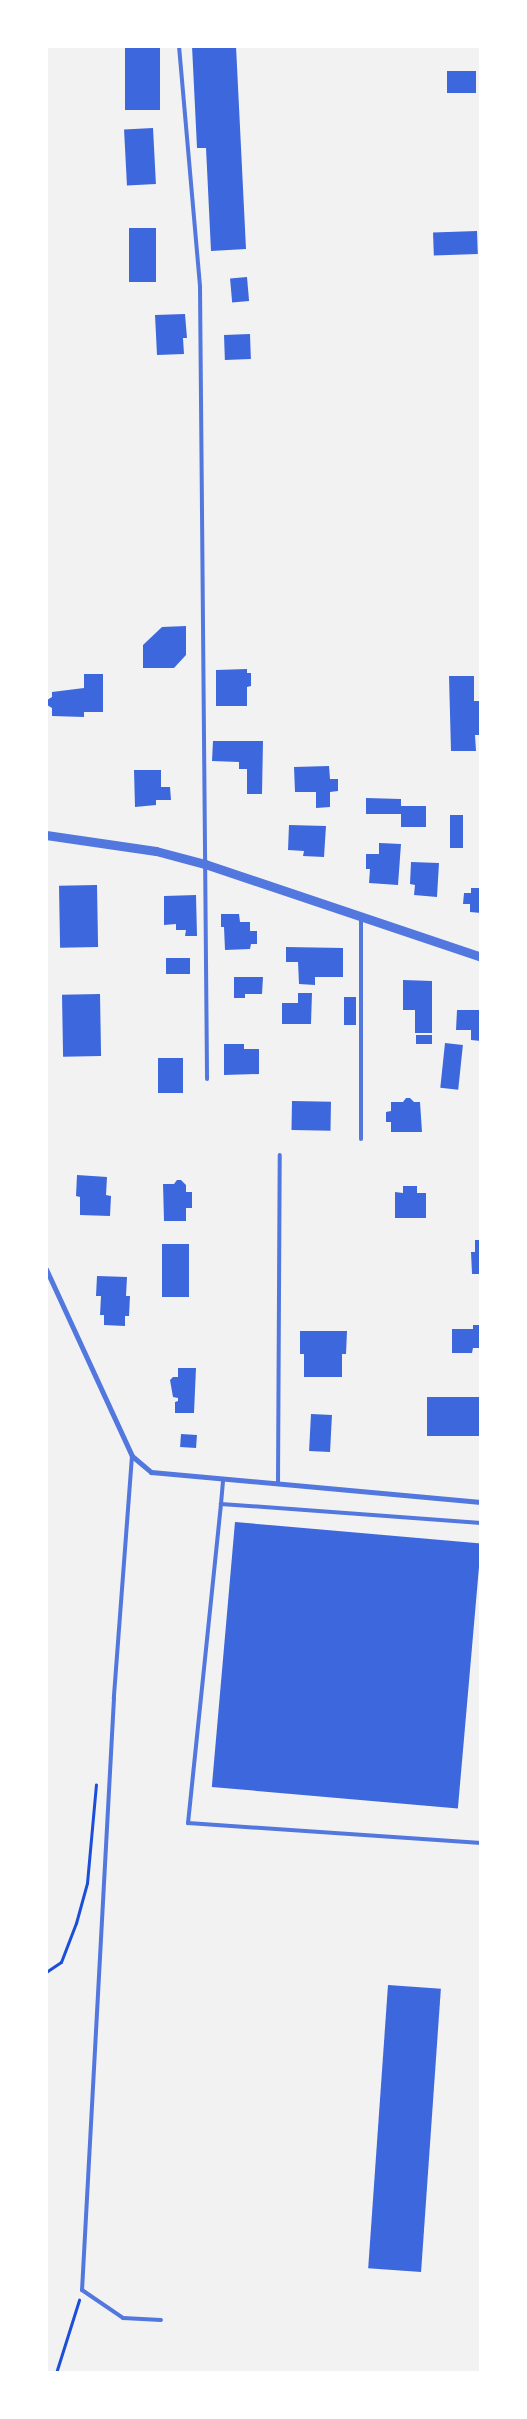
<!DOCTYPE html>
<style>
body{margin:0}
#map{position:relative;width:527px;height:2419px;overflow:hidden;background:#f2f2f2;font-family:Inter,sans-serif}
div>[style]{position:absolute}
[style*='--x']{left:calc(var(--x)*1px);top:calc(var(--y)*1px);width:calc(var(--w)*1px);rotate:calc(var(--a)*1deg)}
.building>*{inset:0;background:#3d67dc;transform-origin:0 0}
.path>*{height:3px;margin:-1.5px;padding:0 1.5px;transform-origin:1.5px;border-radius:1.5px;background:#1d4ed8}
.service>*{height:4px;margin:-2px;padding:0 2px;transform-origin:2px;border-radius:2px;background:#5277de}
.minor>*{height:5px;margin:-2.5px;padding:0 2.5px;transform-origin:2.5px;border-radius:2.5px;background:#5277de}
.tertiary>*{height:9px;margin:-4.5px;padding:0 4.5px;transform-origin:4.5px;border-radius:4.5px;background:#5277de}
span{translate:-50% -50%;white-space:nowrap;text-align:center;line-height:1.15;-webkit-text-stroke:4.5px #fff;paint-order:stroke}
.frame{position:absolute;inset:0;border:48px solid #fff;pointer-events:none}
</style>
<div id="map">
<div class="building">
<div style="left:125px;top:46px;width:35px;height:64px"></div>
<div style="clip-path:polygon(192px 46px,236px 46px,246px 249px,211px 251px,206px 148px,197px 148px)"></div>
<div style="left:476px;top:71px;width:22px;height:29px;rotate:90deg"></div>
<div style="left:153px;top:128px;width:56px;height:29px;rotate:87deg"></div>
<div style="left:129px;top:228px;width:27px;height:54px"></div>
<div style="left:477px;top:231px;width:23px;height:44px;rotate:88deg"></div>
<div style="left:247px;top:277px;width:24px;height:17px;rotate:85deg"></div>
<div style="clip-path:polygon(185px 314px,187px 338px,183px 338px,184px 354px,157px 355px,155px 315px)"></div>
<div style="left:250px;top:334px;width:25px;height:26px;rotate:88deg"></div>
<div style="clip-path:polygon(186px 626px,186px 655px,174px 668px,143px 668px,143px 645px,162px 627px)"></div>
<div style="clip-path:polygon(247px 669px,247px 673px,251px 673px,251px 686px,247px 687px,247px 706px,216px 706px,216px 670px)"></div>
<div style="clip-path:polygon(84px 674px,103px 674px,103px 712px,84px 712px,84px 717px,52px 716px,52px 708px,47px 705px,47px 700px,52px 697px,52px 692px,84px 688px)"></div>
<div style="clip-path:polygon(449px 676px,474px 676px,474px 701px,481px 701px,481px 735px,475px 735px,476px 751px,451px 751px)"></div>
<div style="clip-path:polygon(213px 741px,263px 741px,262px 794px,247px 794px,247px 769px,239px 769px,239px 762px,212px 761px)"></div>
<div style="clip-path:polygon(329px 766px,330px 779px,338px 779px,338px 791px,330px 792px,330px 807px,316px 808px,316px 792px,295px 792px,294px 767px)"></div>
<div style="clip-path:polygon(134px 770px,161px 770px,161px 787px,170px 787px,171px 800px,156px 800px,156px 805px,135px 807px)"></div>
<div style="clip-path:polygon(366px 798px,401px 799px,401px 806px,426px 806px,426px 827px,401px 827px,401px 814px,366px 814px)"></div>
<div style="left:450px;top:815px;width:13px;height:33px"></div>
<div style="clip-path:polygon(289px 825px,326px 826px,324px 857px,303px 856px,304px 851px,288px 850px)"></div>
<div style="clip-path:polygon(379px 843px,401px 844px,398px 885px,369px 883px,370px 869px,366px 869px,366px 854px,379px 854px)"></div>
<div style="clip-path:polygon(411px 862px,439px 863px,437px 897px,414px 895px,415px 885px,410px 884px)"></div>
<div style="left:97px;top:885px;width:62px;height:38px;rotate:89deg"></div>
<div style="clip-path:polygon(471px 888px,481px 888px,481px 913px,470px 912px,470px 904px,463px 904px,464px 893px,471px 893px)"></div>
<div style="clip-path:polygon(196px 895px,197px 936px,185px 936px,186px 930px,176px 930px,176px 924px,164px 925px,164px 896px)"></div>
<div style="clip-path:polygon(221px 914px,239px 914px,240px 922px,250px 922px,250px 931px,257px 931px,257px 944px,251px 944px,250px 949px,225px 950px,224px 927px,221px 927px)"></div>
<div style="clip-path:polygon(286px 947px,343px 948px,343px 977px,315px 977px,315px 985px,299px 984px,298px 962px,286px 962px)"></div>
<div style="left:166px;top:958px;width:24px;height:16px"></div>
<div style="clip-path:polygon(234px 977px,263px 977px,262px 994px,245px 994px,245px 998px,234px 998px)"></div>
<div style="clip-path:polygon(403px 980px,432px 981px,432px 1033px,415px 1033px,415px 1010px,403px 1010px)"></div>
<div style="clip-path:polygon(298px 993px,312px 993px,311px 1024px,282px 1024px,282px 1003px,298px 1003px)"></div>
<div style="left:100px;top:994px;width:62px;height:38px;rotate:89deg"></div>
<div style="left:344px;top:997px;width:12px;height:28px"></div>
<div style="clip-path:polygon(457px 1010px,481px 1010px,481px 1041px,471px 1040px,471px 1030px,456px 1030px)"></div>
<div style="left:416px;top:1035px;width:16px;height:9px"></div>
<div style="left:445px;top:1043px;width:18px;height:45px;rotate:6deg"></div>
<div style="clip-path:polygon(224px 1044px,244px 1044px,244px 1049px,259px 1049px,259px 1074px,224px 1075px)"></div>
<div style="left:158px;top:1058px;width:25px;height:35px"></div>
<div style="clip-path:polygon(406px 1098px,410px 1098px,414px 1102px,420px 1102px,422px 1132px,391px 1132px,391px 1122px,386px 1122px,386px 1112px,391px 1111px,391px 1102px,403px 1102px)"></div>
<div style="left:292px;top:1101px;width:39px;height:29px;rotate:1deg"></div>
<div style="clip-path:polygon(77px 1175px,107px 1177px,106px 1195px,111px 1196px,110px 1216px,80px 1215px,80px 1197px,76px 1196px)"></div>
<div style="clip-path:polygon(177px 1180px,181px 1180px,186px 1185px,186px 1192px,192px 1192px,192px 1208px,186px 1208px,186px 1221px,164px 1221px,163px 1184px,174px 1184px)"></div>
<div style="clip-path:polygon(403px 1186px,417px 1186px,417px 1193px,426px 1193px,426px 1218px,395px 1218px,395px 1192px,403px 1193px)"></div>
<div style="clip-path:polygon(475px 1240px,481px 1240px,481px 1274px,472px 1274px,471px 1252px,475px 1252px)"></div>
<div style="left:162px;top:1244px;width:27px;height:53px"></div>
<div style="clip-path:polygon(97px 1276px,127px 1277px,126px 1296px,130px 1296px,129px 1316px,125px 1316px,125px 1326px,104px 1325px,104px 1315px,100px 1315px,101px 1296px,96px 1296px)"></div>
<div style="clip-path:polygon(473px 1325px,481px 1325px,481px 1348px,473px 1348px,472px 1353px,452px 1353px,452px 1329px,473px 1329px)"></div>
<div style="clip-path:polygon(300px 1331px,347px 1331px,346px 1354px,342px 1354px,342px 1377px,304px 1377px,304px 1354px,300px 1354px)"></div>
<div style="clip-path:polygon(178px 1368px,196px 1368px,194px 1413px,175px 1413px,175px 1402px,178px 1401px,178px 1398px,173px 1397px,170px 1380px,173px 1377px,178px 1377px)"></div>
<div style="left:427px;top:1397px;width:54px;height:39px"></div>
<div style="left:311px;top:1414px;width:21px;height:37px;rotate:3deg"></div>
<div style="left:181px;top:1434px;width:16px;height:13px;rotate:4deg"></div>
<div style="left:235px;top:1522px;width:247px;height:266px;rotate:5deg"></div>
<div style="left:388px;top:1985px;width:53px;height:284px;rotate:4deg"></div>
</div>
<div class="path">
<div style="--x:46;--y:1972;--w:18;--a:-34"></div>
<div style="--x:61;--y:1962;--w:42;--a:-69"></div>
<div style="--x:76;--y:1923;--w:41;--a:-74.6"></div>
<div style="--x:87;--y:1883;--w:99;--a:-84.8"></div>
<div style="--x:56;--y:2373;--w:77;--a:-72.5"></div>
</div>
<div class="service">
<div style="--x:179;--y:46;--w:242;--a:85"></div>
<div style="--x:200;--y:287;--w:792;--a:89.49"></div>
<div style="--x:361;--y:1139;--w:221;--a:-90"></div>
<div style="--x:132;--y:1456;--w:243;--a:94.3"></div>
<div style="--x:114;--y:1698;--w:593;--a:93.09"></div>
<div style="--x:82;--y:2290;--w:50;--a:34.3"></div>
<div style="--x:123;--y:2318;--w:38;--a:3"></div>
<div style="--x:278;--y:1484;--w:329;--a:-89.7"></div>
<div style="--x:221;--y:1504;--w:25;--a:-85"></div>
<div style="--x:481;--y:1523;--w:261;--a:-175.8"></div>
<div style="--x:221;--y:1504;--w:321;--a:95.9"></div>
<div style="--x:188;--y:1823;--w:294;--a:3.9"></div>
</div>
<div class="minor">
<div style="--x:46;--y:1269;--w:206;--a:65.3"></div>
<div style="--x:132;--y:1456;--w:25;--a:40"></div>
<div style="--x:151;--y:1472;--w:331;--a:5.2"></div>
</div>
<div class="tertiary">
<div style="--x:46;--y:835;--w:111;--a:8.3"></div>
<div style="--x:156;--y:851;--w:51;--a:14.9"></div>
<div style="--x:205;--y:864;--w:291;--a:18.6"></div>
</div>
<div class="frame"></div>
</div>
